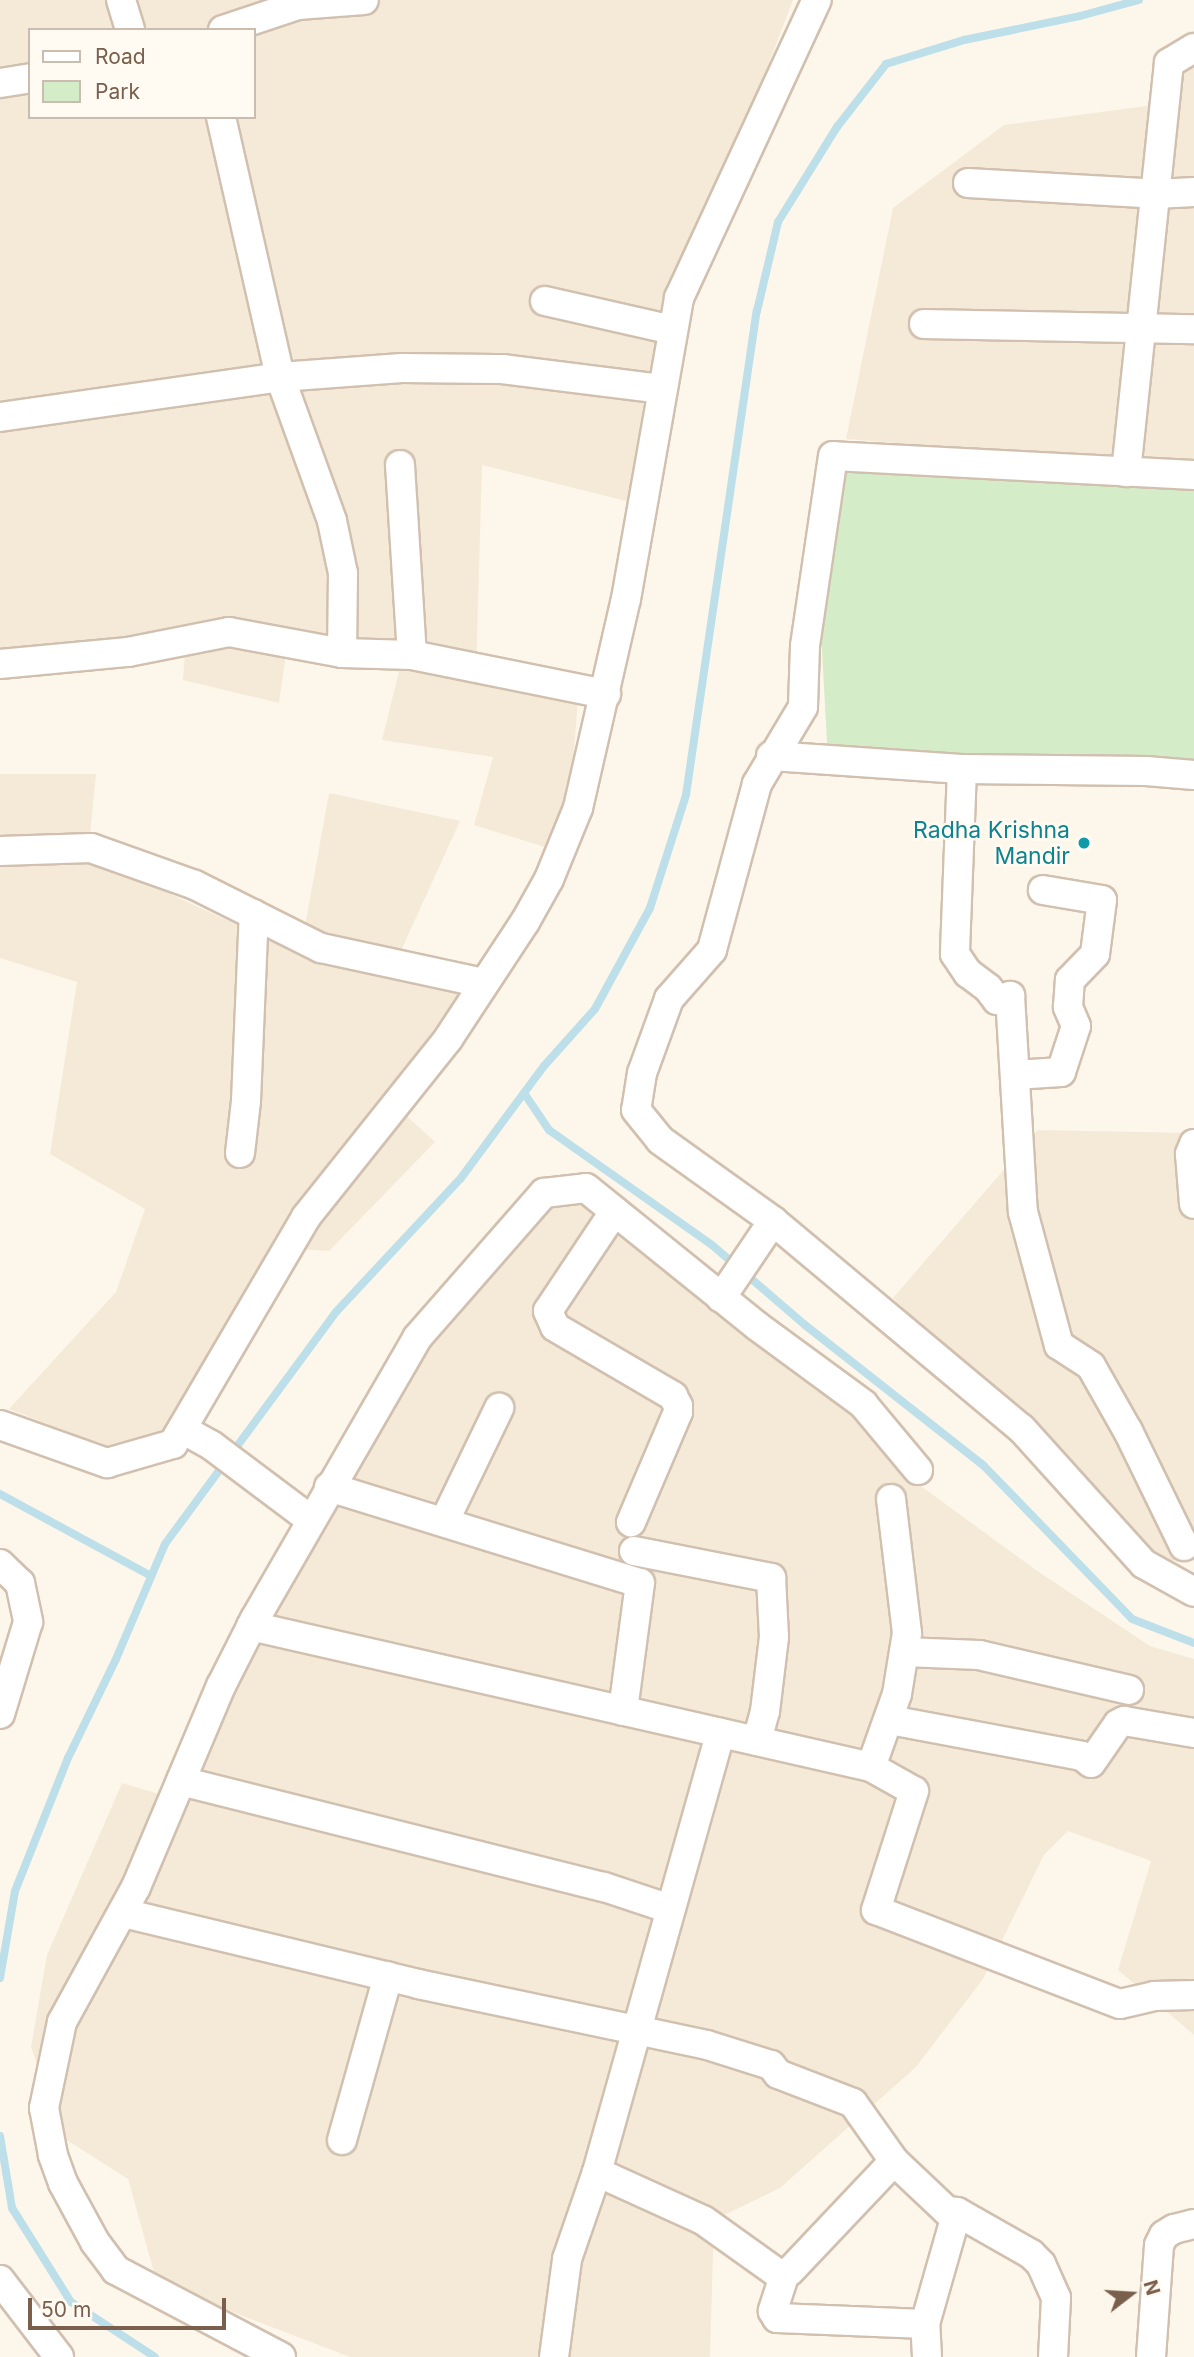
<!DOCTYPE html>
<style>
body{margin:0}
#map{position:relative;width:1194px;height:2357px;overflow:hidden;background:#fdf7eb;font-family:Inter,sans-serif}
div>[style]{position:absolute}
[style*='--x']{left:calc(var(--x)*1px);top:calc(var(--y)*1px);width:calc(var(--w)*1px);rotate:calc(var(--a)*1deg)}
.residential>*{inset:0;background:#f5ead8}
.green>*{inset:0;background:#d4ecc7}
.stream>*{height:8px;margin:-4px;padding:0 4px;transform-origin:4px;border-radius:4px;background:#bddfe9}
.roads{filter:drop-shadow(2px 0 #d1c0af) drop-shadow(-2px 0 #d1c0af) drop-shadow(0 2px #d1c0af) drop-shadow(0 -2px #d1c0af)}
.street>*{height:28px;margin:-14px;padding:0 14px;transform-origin:14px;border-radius:14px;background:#fff}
.dots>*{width:19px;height:19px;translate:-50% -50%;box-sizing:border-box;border:4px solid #fffbf2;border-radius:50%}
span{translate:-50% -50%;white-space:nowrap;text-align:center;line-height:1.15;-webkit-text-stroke:5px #fffbf2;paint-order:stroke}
.culture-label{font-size:23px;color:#0d838f}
.right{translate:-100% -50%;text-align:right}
.legend{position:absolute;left:28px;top:28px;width:228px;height:91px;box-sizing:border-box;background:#fffbf2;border:2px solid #cabdb0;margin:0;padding:9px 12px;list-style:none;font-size:21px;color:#7a604c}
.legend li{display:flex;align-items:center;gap:14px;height:35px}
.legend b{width:35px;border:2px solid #cabdb0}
.north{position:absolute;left:1096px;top:2259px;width:70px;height:70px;-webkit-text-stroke:5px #fffbf2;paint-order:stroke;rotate:73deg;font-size:19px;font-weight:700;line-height:28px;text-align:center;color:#7a604c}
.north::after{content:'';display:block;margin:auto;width:24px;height:32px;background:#7a604c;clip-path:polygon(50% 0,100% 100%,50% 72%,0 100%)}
.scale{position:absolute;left:28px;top:2298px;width:198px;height:32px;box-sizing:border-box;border:4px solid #7a604c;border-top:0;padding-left:9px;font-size:21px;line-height:24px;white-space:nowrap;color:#7a604c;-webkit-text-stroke:5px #fffbf2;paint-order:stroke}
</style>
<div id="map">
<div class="residential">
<div style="clip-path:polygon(evenodd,0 0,793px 0,751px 110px,668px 292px,634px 503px,482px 465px,476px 678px,578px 701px,568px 821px,551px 849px,474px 825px,493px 757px,382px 740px,406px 643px,289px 633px,279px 703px,183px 680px,187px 624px,141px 641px,0 654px,0 0,30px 30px,254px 30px,254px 117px,30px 117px,30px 30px)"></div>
<div style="clip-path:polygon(1194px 61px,1194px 467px,846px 439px,893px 208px,1004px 125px,1175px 102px,1176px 66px)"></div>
<div style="clip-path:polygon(0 774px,96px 774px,88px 856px,300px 954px,329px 793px,460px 821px,389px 977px,461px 993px,385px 1096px,435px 1142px,329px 1251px,281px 1248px,159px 1436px,106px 1447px,9px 1409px,116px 1292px,145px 1209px,50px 1154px,77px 982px,0 958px)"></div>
<div style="clip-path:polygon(1038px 1130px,1194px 1133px,1194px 1553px,1161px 1565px,1056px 1456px,893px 1298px)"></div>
<div style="clip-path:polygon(582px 1199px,853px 1403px,918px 1484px,1036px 1570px,1150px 1646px,1194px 1659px,1194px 2035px,1118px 1970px,1151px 1861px,1068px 1831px,1044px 1855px,983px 1979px,916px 2067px,780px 2188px,714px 2220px,710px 2357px,350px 2357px,235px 2313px,155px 2276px,128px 2179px,62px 2137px,31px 2047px,47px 1955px,122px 1783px,190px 1803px,243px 1666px,418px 1361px,543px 1204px)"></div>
</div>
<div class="green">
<div style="clip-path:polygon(844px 464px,1194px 479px,1194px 785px,828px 760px,820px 614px)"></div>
</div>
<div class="stream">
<div style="--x:524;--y:1093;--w:45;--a:56"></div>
<div style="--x:549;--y:1130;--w:199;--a:35.2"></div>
<div style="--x:712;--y:1245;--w:123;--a:40.7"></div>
<div style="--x:805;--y:1325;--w:226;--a:38.2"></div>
<div style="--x:983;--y:1465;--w:214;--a:45.9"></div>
<div style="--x:1132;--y:1619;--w:66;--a:21.2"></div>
<div style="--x:0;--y:1494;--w:172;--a:28.5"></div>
<div style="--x:0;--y:1978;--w:88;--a:-80.2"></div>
<div style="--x:15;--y:1891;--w:143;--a:-68.3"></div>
<div style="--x:68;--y:1758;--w:110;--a:-64.1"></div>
<div style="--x:116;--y:1659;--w:125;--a:-66.9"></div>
<div style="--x:165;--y:1544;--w:288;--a:-53.6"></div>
<div style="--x:336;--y:1312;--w:183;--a:-47"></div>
<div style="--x:461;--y:1178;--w:139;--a:-53.5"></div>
<div style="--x:544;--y:1066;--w:76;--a:-48.2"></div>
<div style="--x:595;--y:1009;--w:115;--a:-61.4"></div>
<div style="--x:650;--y:908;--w:119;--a:-72.3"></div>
<div style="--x:686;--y:795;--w:489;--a:-81.7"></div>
<div style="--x:757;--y:311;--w:91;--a:-76.7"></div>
<div style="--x:778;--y:222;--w:112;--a:-58.2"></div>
<div style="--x:837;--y:127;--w:80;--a:-52.1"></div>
<div style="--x:886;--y:64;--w:82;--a:-17.1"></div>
<div style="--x:964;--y:40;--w:118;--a:-11.7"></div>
<div style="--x:1080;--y:16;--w:61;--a:-15.2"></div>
<div style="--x:0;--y:2136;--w:73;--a:80.5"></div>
<div style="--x:12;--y:2208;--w:111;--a:57.9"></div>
<div style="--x:71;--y:2302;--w:100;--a:33.2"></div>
</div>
<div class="roads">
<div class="street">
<div style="--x:121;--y:0;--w:31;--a:73"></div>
<div style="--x:223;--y:30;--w:79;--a:-18.4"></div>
<div style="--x:298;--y:5;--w:66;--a:-4.3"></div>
<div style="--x:0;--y:83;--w:30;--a:-9"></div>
<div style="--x:221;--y:117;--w:267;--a:77.2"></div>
<div style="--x:280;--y:377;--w:153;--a:70.1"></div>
<div style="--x:332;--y:521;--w:53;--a:78.1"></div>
<div style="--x:343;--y:573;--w:80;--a:90.7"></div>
<div style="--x:968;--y:183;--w:188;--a:3.3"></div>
<div style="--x:1156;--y:194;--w:38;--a:-3"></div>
<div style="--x:545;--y:301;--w:131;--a:12.8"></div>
<div style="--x:924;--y:324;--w:270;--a:1.1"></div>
<div style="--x:0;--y:417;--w:283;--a:-8.1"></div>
<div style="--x:280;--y:377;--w:122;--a:-4.2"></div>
<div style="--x:402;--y:368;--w:100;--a:0.6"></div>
<div style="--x:502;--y:369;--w:162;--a:7.1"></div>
<div style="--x:400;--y:465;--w:190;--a:86.4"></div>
<div style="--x:1126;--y:472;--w:411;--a:-84"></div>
<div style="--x:1169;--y:63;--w:29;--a:-31"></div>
<div style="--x:1194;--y:475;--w:361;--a:-177"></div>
<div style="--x:833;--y:456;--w:192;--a:98.4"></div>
<div style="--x:805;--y:646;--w:61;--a:91.9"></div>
<div style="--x:803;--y:707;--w:90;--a:120.9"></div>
<div style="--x:757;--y:784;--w:172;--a:105.2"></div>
<div style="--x:712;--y:950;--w:65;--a:131.3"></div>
<div style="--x:669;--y:999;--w:79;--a:110"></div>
<div style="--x:642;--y:1073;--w:37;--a:99"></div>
<div style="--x:636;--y:1110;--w:38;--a:51"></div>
<div style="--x:660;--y:1140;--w:139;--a:35.6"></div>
<div style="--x:773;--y:1221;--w:323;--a:39.9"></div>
<div style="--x:1021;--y:1428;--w:183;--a:47.9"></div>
<div style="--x:1144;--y:1564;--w:57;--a:29.2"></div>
<div style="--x:0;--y:664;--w:129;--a:-5.4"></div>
<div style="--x:128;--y:652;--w:103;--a:-11.2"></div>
<div style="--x:229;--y:632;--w:115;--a:10.5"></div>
<div style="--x:342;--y:653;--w:70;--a:1.6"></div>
<div style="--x:412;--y:655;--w:198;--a:11.4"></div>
<div style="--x:771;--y:756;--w:191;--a:3.9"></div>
<div style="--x:962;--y:769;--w:185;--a:92.2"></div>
<div style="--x:955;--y:954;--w:23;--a:56"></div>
<div style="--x:968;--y:973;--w:25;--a:37"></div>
<div style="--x:988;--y:988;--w:15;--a:53"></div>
<div style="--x:997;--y:1000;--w:14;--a:-17"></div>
<div style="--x:1010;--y:996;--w:216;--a:86.6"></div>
<div style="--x:1023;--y:1212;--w:138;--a:74.9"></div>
<div style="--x:1059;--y:1345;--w:38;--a:33"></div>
<div style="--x:1091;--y:1366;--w:75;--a:60.4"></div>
<div style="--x:1128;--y:1431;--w:128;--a:64"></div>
<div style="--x:962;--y:769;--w:184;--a:0.6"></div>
<div style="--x:1146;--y:771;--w:48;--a:4.8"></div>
<div style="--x:0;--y:851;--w:91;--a:-1.9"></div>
<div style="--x:91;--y:848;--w:110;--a:19.6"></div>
<div style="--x:195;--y:885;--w:141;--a:26.6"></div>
<div style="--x:321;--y:948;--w:166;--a:12.2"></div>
<div style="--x:1015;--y:1075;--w:46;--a:-3.7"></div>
<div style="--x:1061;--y:1072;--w:48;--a:-71.9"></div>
<div style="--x:1076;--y:1026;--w:21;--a:-113"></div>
<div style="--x:1068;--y:1007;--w:27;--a:-86"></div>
<div style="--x:1070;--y:980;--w:36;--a:-46"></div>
<div style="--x:1095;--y:954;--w:54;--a:-82.6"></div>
<div style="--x:1102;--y:900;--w:60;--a:-170.4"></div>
<div style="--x:1194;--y:1144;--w:11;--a:112"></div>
<div style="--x:1190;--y:1154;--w:50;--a:85.4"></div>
<div style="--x:240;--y:1153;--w:52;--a:-83.4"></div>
<div style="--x:246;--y:1101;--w:187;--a:-87.6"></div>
<div style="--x:614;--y:1212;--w:119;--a:123.7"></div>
<div style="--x:548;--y:1311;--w:17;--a:66"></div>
<div style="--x:555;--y:1327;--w:137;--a:30.3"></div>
<div style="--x:673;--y:1396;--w:11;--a:63"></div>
<div style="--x:678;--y:1406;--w:6;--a:90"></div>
<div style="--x:678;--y:1412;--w:120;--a:113.1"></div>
<div style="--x:721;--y:1298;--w:93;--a:-56"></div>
<div style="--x:0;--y:1425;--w:114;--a:19.6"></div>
<div style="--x:107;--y:1463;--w:69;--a:-16.1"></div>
<div style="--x:173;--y:1444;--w:263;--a:-59.6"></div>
<div style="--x:306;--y:1217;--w:228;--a:-51.4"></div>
<div style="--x:448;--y:1039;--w:140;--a:-56.7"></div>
<div style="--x:525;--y:922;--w:49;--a:-60.8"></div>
<div style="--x:549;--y:879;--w:77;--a:-67.8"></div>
<div style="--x:578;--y:808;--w:214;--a:-77.1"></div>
<div style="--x:626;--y:599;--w:306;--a:-80"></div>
<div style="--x:679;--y:298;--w:328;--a:-65.2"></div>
<div style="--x:182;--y:1429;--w:33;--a:29"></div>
<div style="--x:211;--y:1445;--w:125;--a:36.9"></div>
<div style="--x:329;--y:1487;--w:325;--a:17.2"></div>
<div style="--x:640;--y:1583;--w:129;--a:97.6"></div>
<div style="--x:444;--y:1522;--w:127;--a:-64.2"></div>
<div style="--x:634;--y:1551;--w:140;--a:11.1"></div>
<div style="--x:771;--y:1578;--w:59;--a:87.1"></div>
<div style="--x:774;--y:1637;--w:75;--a:96.9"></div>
<div style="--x:765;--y:1711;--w:31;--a:105"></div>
<div style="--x:0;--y:1564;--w:28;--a:44"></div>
<div style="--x:20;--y:1583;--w:40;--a:78"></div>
<div style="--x:28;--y:1622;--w:96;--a:106.9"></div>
<div style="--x:251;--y:1626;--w:636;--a:12.81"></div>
<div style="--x:871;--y:1767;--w:77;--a:-70.4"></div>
<div style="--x:897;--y:1694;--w:62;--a:-80.7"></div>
<div style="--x:907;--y:1633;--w:135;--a:-96.8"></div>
<div style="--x:904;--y:1652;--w:75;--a:2.3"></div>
<div style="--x:979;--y:1655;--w:154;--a:13.1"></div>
<div style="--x:890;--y:1720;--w:195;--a:10.6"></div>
<div style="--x:1082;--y:1756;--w:11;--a:38"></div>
<div style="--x:1091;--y:1763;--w:47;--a:-55.3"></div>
<div style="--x:1118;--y:1724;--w:7;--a:-27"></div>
<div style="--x:1124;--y:1721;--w:71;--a:9.7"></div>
<div style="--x:871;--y:1767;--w:49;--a:29.2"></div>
<div style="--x:914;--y:1791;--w:125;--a:107.7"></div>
<div style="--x:876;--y:1910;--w:261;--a:21.1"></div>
<div style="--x:1120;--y:2004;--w:35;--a:-13"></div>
<div style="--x:1154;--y:1996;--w:40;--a:-1.4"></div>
<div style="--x:181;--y:1781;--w:436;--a:14.1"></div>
<div style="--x:604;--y:1887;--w:70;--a:18.4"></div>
<div style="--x:123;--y:1913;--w:303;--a:13.5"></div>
<div style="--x:418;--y:1984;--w:295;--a:11.9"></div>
<div style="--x:707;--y:2045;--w:67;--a:17.4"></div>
<div style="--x:771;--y:2065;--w:11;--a:52"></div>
<div style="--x:778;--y:2074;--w:80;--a:21.1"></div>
<div style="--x:853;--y:2103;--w:71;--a:54.7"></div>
<div style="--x:894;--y:2161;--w:73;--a:43.3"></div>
<div style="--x:947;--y:2211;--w:10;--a:6"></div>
<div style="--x:957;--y:2212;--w:85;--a:29.6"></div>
<div style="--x:1031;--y:2254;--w:14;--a:45"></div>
<div style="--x:1041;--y:2264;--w:37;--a:66"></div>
<div style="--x:1056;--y:2298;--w:59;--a:92.9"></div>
<div style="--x:342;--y:2140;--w:170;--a:-74.3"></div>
<div style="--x:597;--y:2172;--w:116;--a:24.4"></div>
<div style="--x:703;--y:2220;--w:91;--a:35.6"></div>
<div style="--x:777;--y:2273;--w:8;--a:0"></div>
<div style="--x:785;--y:2273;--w:5;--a:-22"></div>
<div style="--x:790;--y:2271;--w:151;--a:-46.6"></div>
<div style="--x:785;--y:2273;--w:40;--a:108"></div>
<div style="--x:773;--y:2311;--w:8;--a:60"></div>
<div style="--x:777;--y:2318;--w:148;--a:2.3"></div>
<div style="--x:0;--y:2280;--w:97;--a:52.5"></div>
<div style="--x:281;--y:2357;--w:187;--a:-152.2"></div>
<div style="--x:116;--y:2270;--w:35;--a:-127"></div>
<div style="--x:95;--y:2242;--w:67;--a:-118.5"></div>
<div style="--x:63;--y:2183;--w:30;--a:-110"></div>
<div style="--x:53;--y:2155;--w:48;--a:-100.8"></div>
<div style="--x:44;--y:2108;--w:88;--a:-78.2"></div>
<div style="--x:62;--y:2022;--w:154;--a:-61.3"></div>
<div style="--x:136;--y:1887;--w:218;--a:-67.1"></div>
<div style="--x:221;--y:1686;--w:75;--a:-63.1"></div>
<div style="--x:255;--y:1619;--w:324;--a:-60"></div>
<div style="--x:417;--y:1338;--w:193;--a:-48.8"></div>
<div style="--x:544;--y:1193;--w:42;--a:-6.8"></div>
<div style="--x:586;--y:1188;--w:220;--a:38.9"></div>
<div style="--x:757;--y:1326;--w:132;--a:36.3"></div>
<div style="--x:863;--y:1404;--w:86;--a:50.2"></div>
<div style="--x:554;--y:2357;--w:99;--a:-82.4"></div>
<div style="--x:567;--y:2259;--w:92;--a:-71"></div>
<div style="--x:597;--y:2172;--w:456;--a:-74.3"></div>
<div style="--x:927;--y:2357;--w:33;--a:-93"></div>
<div style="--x:925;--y:2324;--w:116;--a:-74.1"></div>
<div style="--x:1151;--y:2357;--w:112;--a:-85.9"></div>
<div style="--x:1159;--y:2245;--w:11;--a:-63"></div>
<div style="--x:1164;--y:2235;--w:12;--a:-31"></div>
<div style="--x:1174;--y:2229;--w:21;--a:-14"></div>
</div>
</div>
<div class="dots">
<div style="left:1084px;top:843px;background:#0f9aa8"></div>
</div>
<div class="culture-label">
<span class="right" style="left:1070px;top:843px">Radha Krishna<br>Mandir</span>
</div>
<ul class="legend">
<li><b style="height:9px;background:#fff"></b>Road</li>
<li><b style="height:19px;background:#d4ecc7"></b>Park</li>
</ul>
<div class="north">N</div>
<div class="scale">50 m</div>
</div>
